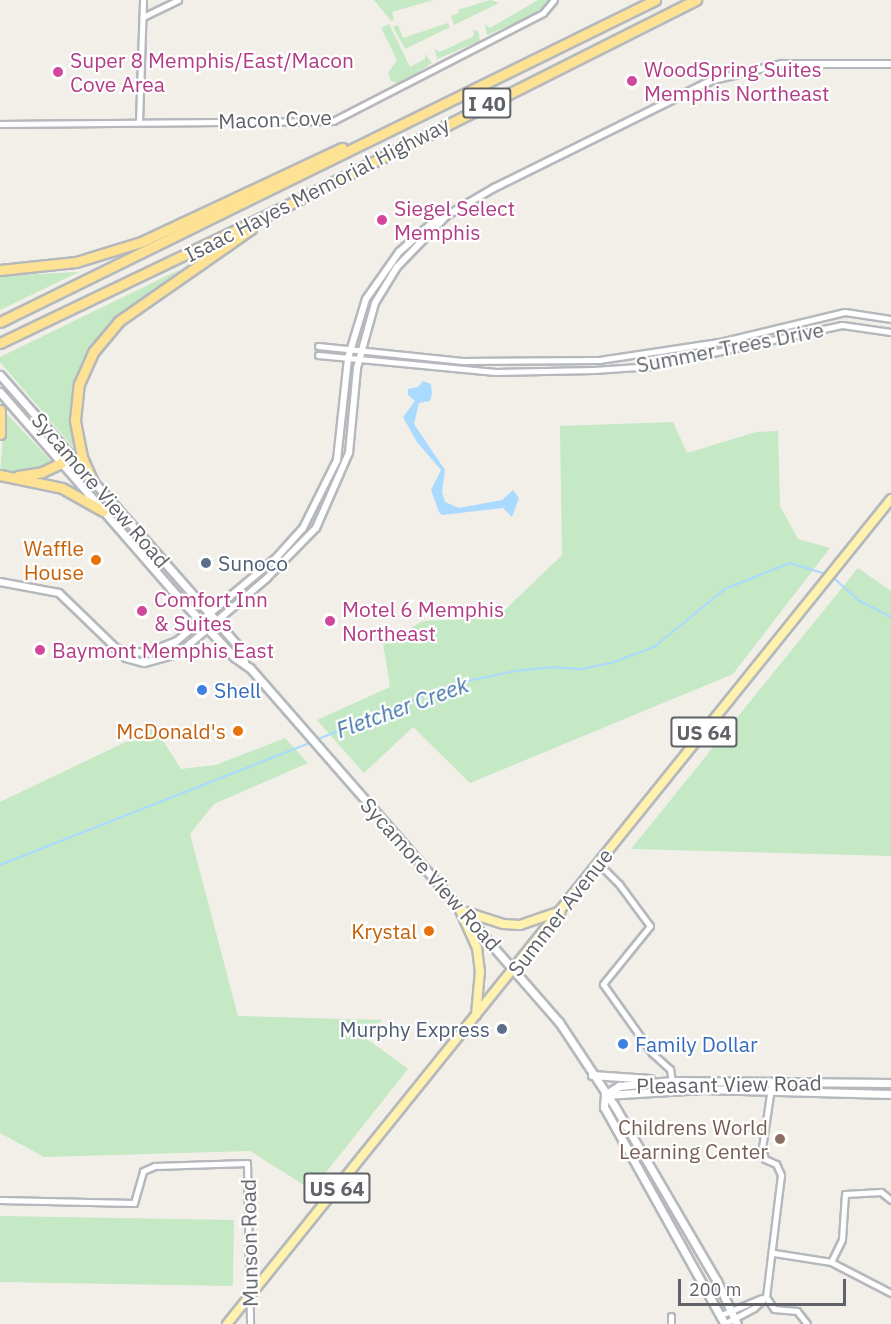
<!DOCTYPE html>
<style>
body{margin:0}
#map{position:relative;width:891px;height:1324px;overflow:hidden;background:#f1efe8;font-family:"IBM Plex Sans",sans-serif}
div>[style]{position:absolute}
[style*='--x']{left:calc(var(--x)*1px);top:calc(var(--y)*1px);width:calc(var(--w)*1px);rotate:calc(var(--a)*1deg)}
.green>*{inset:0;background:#c5e8c5;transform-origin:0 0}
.water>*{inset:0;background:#aadaff}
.stream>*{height:1.5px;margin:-0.75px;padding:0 0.75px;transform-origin:0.75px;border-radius:0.75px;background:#aadaff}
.roads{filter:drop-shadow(2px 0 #b5b8bc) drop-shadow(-2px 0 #b5b8bc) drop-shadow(0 2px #b5b8bc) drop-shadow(0 -2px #b5b8bc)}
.minor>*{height:5px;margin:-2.5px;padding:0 2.5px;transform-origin:2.5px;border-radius:2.5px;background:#fff}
.tertiary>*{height:6px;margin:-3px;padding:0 3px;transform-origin:3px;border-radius:3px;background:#fff}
.secondary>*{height:7px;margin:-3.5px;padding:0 3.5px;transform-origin:3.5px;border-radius:3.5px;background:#fff}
.primary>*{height:8px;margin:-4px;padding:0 4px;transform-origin:4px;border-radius:4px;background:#fff2af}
.motorway>*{height:9px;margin:-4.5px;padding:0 4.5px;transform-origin:4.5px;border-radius:4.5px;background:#fde293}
.dots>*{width:16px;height:16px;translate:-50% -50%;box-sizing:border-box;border:3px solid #fff;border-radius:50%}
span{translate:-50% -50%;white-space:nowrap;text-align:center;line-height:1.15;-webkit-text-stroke:4.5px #fff;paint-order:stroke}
.shield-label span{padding:2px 4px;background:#fff;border:2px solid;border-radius:4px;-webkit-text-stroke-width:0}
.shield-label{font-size:20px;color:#5f6368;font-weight:700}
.hotel-label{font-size:21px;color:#b23c85}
.left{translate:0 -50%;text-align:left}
.street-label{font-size:21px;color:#5f6368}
.food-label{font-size:21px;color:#c56008}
.right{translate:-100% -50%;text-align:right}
.service-label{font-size:21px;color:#4e5e75}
.shop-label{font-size:21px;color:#366cbe}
.education-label{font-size:21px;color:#785e54}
.water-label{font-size:22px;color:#4174aa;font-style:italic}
.scale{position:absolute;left:678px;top:1279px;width:168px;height:27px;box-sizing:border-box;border:3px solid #5f6368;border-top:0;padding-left:8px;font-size:18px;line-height:21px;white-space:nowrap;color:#5f6368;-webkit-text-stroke:4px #fff;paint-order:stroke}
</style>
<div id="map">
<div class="green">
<div style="clip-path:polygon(374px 0,433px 0,392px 12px,394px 20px,391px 21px)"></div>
<div style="clip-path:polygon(490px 0,499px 3px,454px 25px,451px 16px,459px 13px,458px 10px)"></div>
<div style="clip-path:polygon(538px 0,551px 0,538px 13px,487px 35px,485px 24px,490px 28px)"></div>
<div style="clip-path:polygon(448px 23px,450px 27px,405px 49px,393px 27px,398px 25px,403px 38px)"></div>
<div style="clip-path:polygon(389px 24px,410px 67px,425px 59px,425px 54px,432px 63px,400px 84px,391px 81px,388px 73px,397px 60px,381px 28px)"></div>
<div style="clip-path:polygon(473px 30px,478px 31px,480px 41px,437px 59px,435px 49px,440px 52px,474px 36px)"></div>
<div style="clip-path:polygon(181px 269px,121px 314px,86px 357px,75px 391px,78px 453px,0 362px,0 357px)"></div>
<div style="clip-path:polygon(79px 272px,0 310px,0 276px)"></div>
<div style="clip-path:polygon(5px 412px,52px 462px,51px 465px,16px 474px,0 473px)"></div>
<div style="clip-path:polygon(673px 422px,687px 453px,756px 432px,778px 431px,780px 506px,798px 539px,830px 548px,733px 674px,470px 783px,413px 727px,364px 773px,317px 720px,390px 687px,383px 643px,423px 621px,484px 618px,505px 610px,562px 555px,560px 426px)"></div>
<div style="clip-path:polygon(858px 568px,891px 591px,891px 856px,631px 849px)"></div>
<div style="clip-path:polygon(155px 728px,181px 769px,216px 765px,285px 738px,308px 763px,214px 804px,190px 834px,238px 1016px,382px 1020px,367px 1039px,408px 1069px,312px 1190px,250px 1151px,44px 1157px,0 1133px,0 802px)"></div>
<div style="left:0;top:1216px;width:234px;height:66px;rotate:1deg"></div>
</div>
<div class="water">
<div style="clip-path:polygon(423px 381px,431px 384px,432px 394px,430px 401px,419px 403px,414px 424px,445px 470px,442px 492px,445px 502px,459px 508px,502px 500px,513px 490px,519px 498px,512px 517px,503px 508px,442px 515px,439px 512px,431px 490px,441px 470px,417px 442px,403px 417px,415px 401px,408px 395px,408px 389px,418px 387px)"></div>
</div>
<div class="stream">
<div style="--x:833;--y:577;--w:36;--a:42"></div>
<div style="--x:860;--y:601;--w:35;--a:27"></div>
<div style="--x:316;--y:740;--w:149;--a:-22.1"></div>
<div style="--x:454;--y:684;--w:62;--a:-12"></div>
<div style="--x:515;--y:671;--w:36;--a:-6"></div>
<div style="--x:551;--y:667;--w:31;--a:4"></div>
<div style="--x:582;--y:669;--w:33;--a:-12"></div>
<div style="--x:614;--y:662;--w:43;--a:-20.6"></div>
<div style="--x:654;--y:647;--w:92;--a:-39.2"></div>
<div style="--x:725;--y:589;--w:70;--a:-21.8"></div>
<div style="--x:790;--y:563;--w:38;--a:17"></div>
<div style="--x:0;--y:865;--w:335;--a:-21.5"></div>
</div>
<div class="roads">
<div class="minor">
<div style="--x:143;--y:17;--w:39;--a:-26"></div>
<div style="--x:139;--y:122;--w:122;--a:-88.1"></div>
<div style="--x:0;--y:124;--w:333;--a:-0.5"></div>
<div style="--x:333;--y:121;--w:236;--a:-27.2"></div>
<div style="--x:543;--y:13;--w:17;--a:-50"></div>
<div style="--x:318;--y:346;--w:145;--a:5.9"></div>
<div style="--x:462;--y:361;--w:137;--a:-0.4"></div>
<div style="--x:599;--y:360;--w:126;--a:-8.6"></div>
<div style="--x:724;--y:341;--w:124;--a:-13.5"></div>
<div style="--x:845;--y:312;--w:47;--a:8.7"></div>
<div style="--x:318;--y:355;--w:178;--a:5.5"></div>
<div style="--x:495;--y:372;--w:99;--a:-1.2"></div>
<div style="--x:594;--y:370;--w:58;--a:-3.9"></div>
<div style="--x:652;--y:366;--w:194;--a:-12.2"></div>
<div style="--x:842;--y:325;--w:49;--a:8.1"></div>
<div style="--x:598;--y:863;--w:30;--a:45"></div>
<div style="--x:619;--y:884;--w:52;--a:53.6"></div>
<div style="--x:650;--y:926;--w:75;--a:129"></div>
<div style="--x:603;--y:984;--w:85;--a:54.6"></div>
<div style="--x:652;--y:1053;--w:24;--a:42"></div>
<div style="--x:670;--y:1069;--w:12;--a:81"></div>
<div style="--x:0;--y:1200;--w:134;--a:1.3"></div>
<div style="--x:134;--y:1203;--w:33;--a:-74"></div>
<div style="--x:143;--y:1171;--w:13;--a:-23"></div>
<div style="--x:155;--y:1166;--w:92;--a:-1.9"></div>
<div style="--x:247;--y:1163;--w:161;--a:88.9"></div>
<div style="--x:774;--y:1253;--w:58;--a:9"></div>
<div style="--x:831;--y:1262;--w:68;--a:27.3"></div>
<div style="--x:831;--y:1262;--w:25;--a:-64"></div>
<div style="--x:842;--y:1239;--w:45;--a:-86.2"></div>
<div style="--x:845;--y:1194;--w:36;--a:-3"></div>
<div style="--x:881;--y:1192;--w:13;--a:39"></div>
<div style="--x:766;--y:1297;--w:14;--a:56"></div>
<div style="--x:774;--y:1309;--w:23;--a:5"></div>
<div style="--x:797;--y:1311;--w:16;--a:52"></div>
<div style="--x:721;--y:1315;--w:44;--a:-22.5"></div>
<div style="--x:671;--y:1324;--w:8;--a:-90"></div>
<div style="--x:724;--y:1324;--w:34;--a:-28"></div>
<div style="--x:754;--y:1308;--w:16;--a:-43"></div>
<div style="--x:766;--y:1297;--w:123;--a:-83"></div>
<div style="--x:781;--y:1175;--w:12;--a:-114"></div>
<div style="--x:776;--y:1164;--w:12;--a:-156"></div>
<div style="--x:765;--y:1159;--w:11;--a:-105"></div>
<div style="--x:762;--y:1148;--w:68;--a:-81.5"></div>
</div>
<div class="tertiary">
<div style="--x:0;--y:582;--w:60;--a:10.6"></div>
<div style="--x:59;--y:593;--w:93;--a:44.1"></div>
<div style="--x:126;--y:658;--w:19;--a:16"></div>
<div style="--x:144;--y:663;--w:35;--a:-15"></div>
<div style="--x:178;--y:654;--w:116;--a:-40.4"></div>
<div style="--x:266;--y:579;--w:71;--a:-45.6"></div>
<div style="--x:316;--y:528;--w:82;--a:-66.3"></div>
<div style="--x:349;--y:453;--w:85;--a:-84.6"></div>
<div style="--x:357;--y:368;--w:67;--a:-74.5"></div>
<div style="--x:375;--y:303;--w:42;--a:-58.6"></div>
<div style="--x:397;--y:267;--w:71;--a:-46.1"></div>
<div style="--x:446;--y:216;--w:56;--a:-30.3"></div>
<div style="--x:494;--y:188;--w:244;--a:-26.3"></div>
<div style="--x:713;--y:80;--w:71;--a:-13.1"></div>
<div style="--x:782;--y:64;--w:109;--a:0"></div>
<div style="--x:116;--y:649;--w:30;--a:8"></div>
<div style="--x:146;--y:653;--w:33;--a:-21"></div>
<div style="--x:177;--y:641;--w:129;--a:-40"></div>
<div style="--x:276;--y:558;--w:40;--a:-48"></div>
<div style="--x:303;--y:528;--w:76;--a:-63.4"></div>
<div style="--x:337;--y:460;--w:103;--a:-83.8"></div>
<div style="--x:348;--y:358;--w:62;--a:-73"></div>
<div style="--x:366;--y:299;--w:57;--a:-54.9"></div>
<div style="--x:399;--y:252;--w:52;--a:-41.1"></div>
<div style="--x:438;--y:218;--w:8;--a:-14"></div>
</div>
<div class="secondary">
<div style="--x:0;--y:375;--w:365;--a:48.7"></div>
<div style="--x:241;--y:649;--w:13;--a:77"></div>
<div style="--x:0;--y:392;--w:261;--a:49"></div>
<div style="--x:171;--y:589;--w:93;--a:47.2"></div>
<div style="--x:234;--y:657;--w:19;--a:35"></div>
<div style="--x:250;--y:668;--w:470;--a:48.9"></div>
<div style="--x:559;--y:1022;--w:100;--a:56.5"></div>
<div style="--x:614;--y:1105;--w:204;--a:59.7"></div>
<div style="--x:717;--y:1281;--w:47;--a:65.1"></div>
<div style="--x:592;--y:1075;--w:58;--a:3.9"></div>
<div style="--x:605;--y:1095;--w:17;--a:-33"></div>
<div style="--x:619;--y:1086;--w:53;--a:-5.4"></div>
<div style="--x:672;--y:1081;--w:219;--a:0.5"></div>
<div style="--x:605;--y:1095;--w:98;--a:-3.5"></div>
<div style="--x:703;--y:1089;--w:188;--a:1.5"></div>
<div style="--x:605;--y:1095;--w:12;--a:95"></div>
<div style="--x:604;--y:1107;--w:248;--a:60.9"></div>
</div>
<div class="primary">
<div style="--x:460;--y:910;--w:42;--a:65.9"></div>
<div style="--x:477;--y:948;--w:23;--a:83"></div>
<div style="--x:480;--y:971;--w:44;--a:95.2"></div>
<div style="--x:460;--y:910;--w:45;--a:18"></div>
<div style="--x:503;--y:924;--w:17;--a:3"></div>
<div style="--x:520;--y:925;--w:43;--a:-18.9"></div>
<div style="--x:227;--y:1324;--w:1059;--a:-51.17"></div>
</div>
<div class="motorway">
<div style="--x:0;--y:270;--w:76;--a:-6"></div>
<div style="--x:76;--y:262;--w:68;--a:-17.1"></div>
<div style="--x:141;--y:242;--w:222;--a:-25.1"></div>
<div style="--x:0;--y:322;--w:730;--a:-26.18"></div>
<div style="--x:0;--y:343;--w:310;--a:-25.6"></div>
<div style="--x:280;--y:209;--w:466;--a:-26.7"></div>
<div style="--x:0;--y:410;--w:24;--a:90"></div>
<div style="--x:0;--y:475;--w:63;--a:11.8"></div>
<div style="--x:62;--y:488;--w:47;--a:29.3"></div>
<div style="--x:18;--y:476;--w:24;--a:-9"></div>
<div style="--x:42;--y:472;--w:21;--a:-25"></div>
<div style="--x:61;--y:463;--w:12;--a:-55"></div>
<div style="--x:93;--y:482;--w:27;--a:-114"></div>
<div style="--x:82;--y:457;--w:38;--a:-101"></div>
<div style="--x:75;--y:420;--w:36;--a:-84"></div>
<div style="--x:79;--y:384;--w:36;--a:-66"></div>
<div style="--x:94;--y:351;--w:39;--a:-50"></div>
<div style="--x:119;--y:321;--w:161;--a:-34.9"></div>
</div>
</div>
<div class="dots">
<div style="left:58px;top:72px;background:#d1479c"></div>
<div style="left:632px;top:81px;background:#d1479c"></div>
<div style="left:382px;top:220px;background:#d1479c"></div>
<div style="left:96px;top:560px;background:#e8710a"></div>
<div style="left:206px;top:563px;background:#5c6f8a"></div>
<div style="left:142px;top:611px;background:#d1479c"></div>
<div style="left:330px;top:621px;background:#d1479c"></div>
<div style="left:40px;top:650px;background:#d1479c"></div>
<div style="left:202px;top:690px;background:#3f7fe0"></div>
<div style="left:238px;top:731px;background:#e8710a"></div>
<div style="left:429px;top:931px;background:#e8710a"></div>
<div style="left:502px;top:1029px;background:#5c6f8a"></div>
<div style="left:623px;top:1044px;background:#3f7fe0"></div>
<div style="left:780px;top:1139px;background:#8d6e63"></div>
</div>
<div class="shield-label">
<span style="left:487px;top:103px">I 40</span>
<span style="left:704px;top:732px">US 64</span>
<span style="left:337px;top:1188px">US 64</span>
</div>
<div class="hotel-label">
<span class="left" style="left:70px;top:72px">Super 8 Memphis/East/Macon<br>Cove Area</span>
<span class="left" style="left:644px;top:81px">WoodSpring Suites<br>Memphis Northeast</span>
<span class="left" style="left:394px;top:220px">Siegel Select<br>Memphis</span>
<span class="left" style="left:154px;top:611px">Comfort Inn<br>&amp; Suites</span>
<span class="left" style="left:342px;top:621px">Motel 6 Memphis<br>Northeast</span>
<span class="left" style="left:52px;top:650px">Baymont Memphis East</span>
</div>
<div class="street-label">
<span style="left:275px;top:119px;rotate:-2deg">Macon Cove</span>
<span style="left:317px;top:189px;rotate:-27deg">Isaac Hayes Memorial Highway</span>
<span style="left:730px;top:347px;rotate:-11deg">Summer Trees Drive</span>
<span style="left:101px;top:490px;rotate:49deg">Sycamore View Road</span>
<span style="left:431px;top:874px;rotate:48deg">Sycamore View Road</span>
<span style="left:560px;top:912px;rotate:-52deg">Summer Avenue</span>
<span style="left:729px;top:1084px;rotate:-1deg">Pleasant View Road</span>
<span style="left:249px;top:1243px;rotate:-91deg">Munson Road</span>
</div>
<div class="food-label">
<span class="right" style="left:84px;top:560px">Waffle<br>House</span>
<span class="right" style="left:226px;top:731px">McDonald's</span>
<span class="right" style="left:417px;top:931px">Krystal</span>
</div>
<div class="service-label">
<span class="left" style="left:218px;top:563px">Sunoco</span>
<span class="right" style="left:490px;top:1029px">Murphy Express</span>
</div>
<div class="shop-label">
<span class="left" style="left:214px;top:690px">Shell</span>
<span class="left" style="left:635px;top:1044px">Family Dollar</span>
</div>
<div class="education-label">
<span class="right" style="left:768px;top:1139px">Childrens World<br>Learning Center</span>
</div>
<div class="water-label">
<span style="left:402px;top:707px;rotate:-20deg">Fletcher Creek</span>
</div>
<div class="scale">200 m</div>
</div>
